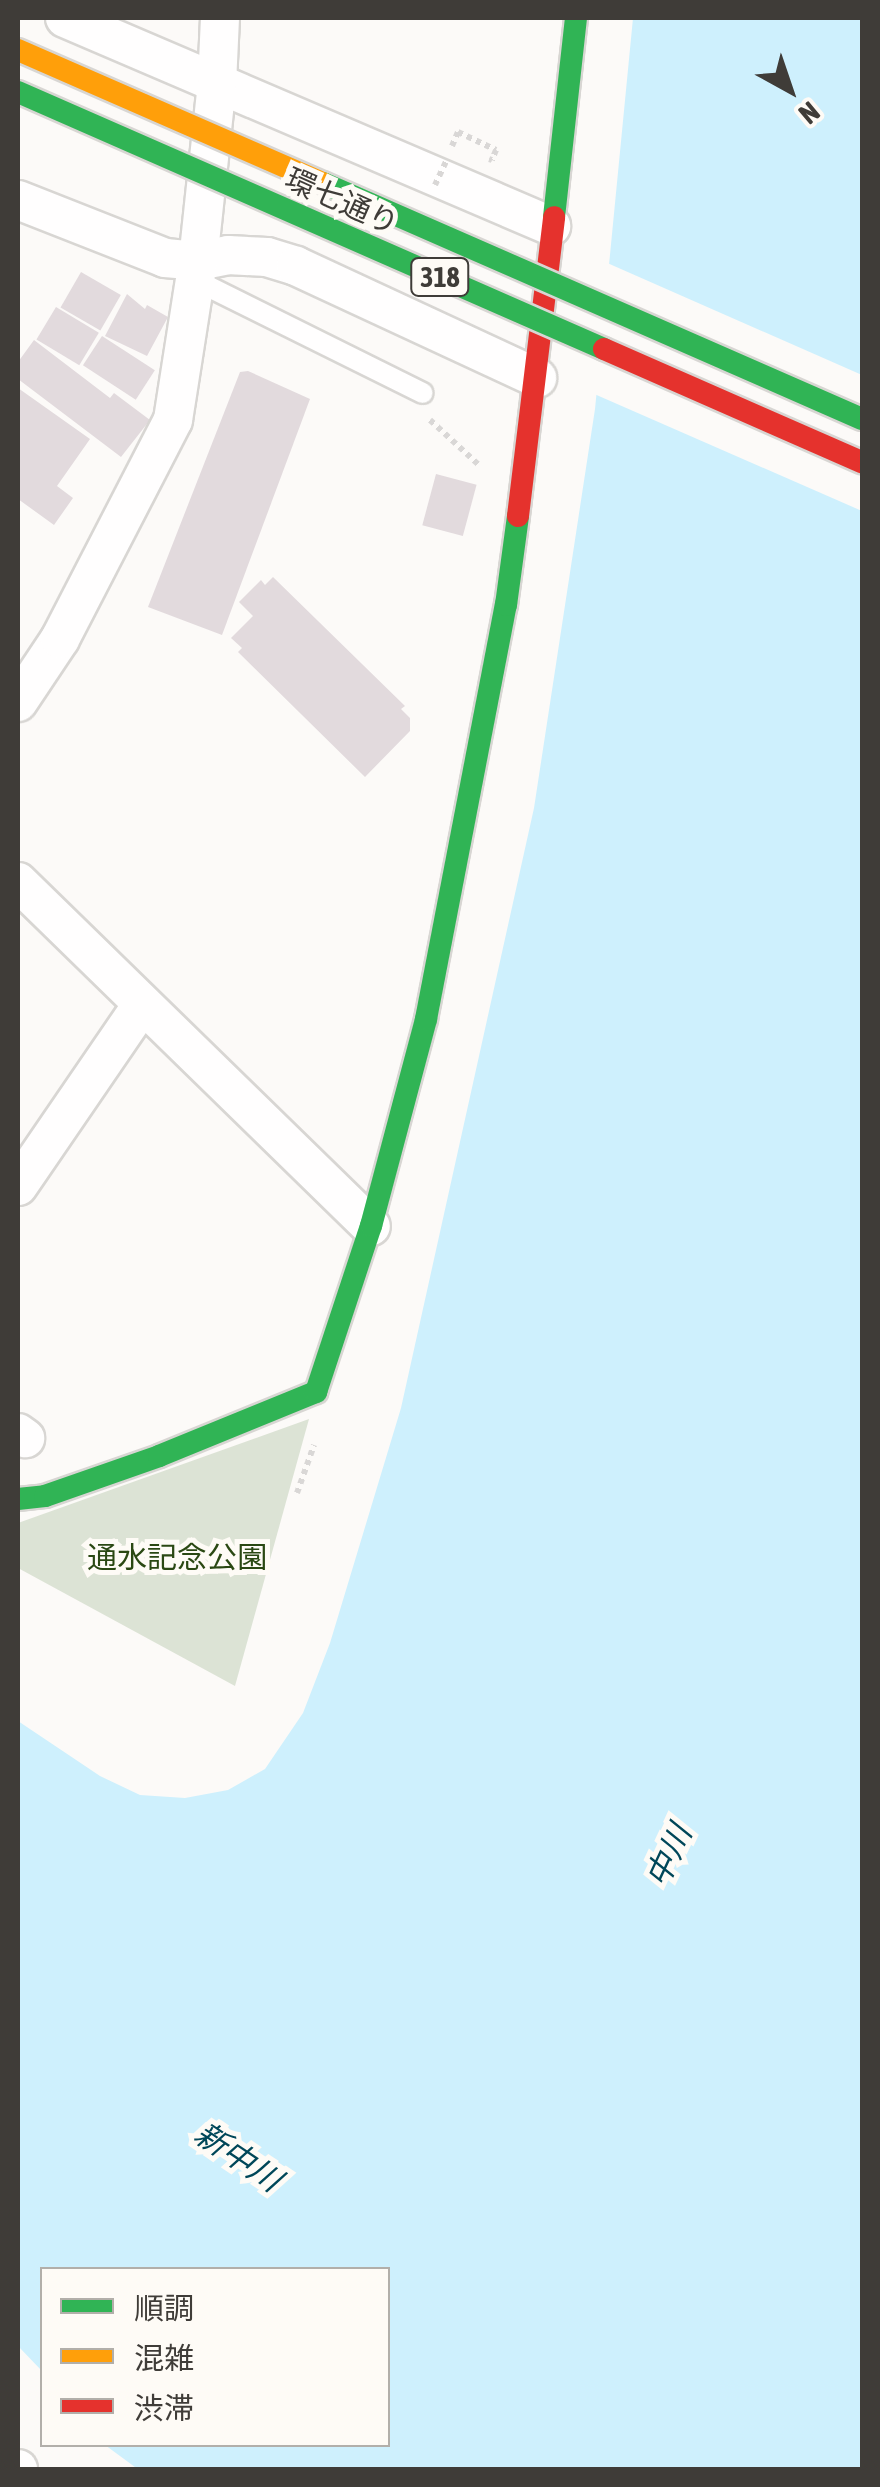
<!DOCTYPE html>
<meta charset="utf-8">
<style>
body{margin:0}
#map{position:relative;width:880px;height:2487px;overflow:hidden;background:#fcfaf8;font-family:"Asap Condensed","Noto Sans JP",sans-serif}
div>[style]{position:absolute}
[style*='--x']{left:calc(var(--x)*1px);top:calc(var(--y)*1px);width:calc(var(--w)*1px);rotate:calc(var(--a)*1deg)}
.green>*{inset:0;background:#dce3d5}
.water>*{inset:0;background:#cef0fd}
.pier>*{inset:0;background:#fcfaf8}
.building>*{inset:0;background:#e2dadd;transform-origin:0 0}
.path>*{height:6px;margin-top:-3px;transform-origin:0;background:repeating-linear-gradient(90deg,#d9d7d6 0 5px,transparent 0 10px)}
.roads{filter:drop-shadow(2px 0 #d8d6d3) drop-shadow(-2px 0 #d8d6d3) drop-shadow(0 2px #d8d6d3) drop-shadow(0 -2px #d8d6d3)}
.lane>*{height:20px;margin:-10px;padding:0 10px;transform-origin:10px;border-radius:10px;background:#fffefe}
.street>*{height:38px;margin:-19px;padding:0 19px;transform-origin:19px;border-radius:19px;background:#fffefe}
.fast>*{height:22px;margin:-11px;padding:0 11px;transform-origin:11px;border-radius:11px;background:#30b455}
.jam>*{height:22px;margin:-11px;padding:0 11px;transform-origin:11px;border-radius:11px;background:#e5322d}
.path-bridge>*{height:6px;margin-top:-3px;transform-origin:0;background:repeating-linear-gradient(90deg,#d9d7d6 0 5px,transparent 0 10px)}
.bridges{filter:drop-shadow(2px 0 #d8d6d3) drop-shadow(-2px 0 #d8d6d3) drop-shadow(0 2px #d8d6d3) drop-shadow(0 -2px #d8d6d3)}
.fast-bridge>*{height:22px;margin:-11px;padding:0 11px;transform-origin:11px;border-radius:11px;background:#30b455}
.slow-bridge>*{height:22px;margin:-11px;padding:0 11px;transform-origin:11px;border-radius:11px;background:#ff9f0a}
.jam-bridge>*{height:22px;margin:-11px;padding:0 11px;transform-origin:11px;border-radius:11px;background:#e5322d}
span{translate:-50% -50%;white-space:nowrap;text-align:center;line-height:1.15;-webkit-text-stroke:10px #fefbf6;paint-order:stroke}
.shield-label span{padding:2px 8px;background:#fefbf6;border:2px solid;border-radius:8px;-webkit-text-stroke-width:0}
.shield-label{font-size:28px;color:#3f3c38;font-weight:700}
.street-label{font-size:30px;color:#3f3c38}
.park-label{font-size:30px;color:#2a4813}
.water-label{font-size:32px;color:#004759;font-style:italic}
.frame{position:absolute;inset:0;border:20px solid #3f3c38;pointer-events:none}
.legend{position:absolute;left:40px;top:2267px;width:350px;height:180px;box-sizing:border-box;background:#fefbf6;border:2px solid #b2afaa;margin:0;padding:12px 18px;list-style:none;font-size:30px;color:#3f3c38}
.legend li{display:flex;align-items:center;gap:20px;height:50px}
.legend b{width:50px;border:2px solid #b2afaa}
.north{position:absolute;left:740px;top:40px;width:100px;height:100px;-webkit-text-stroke:8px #fefbf6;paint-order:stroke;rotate:140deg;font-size:28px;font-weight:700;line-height:40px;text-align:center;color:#3f3c38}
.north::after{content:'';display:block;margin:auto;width:35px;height:45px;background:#3f3c38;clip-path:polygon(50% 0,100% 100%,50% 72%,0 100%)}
</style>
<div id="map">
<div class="green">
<div style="clip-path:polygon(309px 1419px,235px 1686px,18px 1568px,18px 1523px)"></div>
</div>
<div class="water">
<div style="clip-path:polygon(633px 18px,862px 18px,862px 2469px,139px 2470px,105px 2445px,388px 2444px,388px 2270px,42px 2270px,42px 2371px,18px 2346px,18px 1721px,100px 1776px,140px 1795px,185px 1798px,228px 1790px,265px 1769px,303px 1713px,330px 1643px,401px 1408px,534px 808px,595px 409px)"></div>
</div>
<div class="pier">
<div style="clip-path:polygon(605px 262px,862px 375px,862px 511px,592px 393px)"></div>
</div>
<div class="building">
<div style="left:81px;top:272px;width:46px;height:41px;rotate:30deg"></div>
<div style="clip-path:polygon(127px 294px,145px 309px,147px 305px,168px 317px,147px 356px,105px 336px)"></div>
<div style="left:56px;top:307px;width:50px;height:38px;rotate:31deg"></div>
<div style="left:102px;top:336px;width:63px;height:35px;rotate:33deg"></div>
<div style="clip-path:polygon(34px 340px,110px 398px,114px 393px,150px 420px,121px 457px,18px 379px,18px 362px)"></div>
<div style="clip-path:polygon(248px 371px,310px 399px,222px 635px,148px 607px,240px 372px)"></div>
<div style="clip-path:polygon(18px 388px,90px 439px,57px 486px,73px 498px,54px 525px,18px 499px)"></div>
<div style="left:436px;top:474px;width:42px;height:53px;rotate:15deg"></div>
<div style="clip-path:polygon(273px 577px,405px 706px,401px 709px,410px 718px,410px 731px,365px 777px,238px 652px,242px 648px,231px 638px,253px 616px,239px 602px,261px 580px,265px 585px)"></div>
</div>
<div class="path">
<div style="--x:452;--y:146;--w:15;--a:-67"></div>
<div style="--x:458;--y:132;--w:42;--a:25.3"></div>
<div style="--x:496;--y:150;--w:11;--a:112"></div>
<div style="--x:492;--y:160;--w:3;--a:-162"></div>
<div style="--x:430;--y:420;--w:67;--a:42.6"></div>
<div style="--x:297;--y:1493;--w:51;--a:-70.5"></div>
</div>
<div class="roads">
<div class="lane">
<div style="--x:195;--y:280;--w:254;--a:26.4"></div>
</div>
<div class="street">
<div style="--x:65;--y:18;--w:529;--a:23.17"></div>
<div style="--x:18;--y:200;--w:158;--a:21.5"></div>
<div style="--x:165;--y:258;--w:33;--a:5"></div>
<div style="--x:198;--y:261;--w:31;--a:-11"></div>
<div style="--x:228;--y:255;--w:39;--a:3"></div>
<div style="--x:267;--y:257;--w:30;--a:17"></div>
<div style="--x:296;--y:266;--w:266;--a:24.9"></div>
<div style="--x:18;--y:702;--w:76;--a:-56.3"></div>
<div style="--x:60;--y:639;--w:246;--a:-62.7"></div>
<div style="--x:173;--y:420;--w:161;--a:-81.1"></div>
<div style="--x:198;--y:261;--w:178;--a:-83.9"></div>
<div style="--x:217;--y:84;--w:66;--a:-87.4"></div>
<div style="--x:18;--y:882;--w:493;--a:44.3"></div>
<div style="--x:18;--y:1186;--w:219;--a:-55.6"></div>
<div style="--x:18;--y:1433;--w:9;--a:36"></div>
<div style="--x:18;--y:2469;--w:1;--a:90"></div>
</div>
<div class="fast">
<div style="--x:554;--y:217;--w:200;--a:-83.7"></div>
<div style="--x:18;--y:1499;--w:27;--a:-6"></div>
<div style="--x:45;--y:1496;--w:121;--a:-19.3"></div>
<div style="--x:159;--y:1456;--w:170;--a:-22.2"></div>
<div style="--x:316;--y:1392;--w:175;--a:-71.7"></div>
<div style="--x:371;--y:1226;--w:214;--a:-75.1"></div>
<div style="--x:426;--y:1019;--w:422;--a:-79.1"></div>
<div style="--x:506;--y:605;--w:90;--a:-82.3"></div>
</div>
<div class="jam">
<div style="--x:518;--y:516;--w:301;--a:-83.1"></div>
</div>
</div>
<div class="path-bridge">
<div style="--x:435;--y:185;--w:26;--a:-65"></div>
</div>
<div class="bridges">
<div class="fast-bridge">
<div style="--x:18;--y:92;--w:640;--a:23.68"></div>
<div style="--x:323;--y:183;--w:588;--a:23.65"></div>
</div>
<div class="slow-bridge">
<div style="--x:18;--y:50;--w:333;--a:23.6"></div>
</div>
<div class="jam-bridge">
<div style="--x:604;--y:349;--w:282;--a:23.7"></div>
</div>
</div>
<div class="shield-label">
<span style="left:440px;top:277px">318</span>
</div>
<div class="street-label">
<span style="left:342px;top:201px;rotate:24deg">環七通り</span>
</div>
<div class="park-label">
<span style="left:177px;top:1557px">通水記念公園</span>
</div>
<div class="water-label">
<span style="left:669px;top:1856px;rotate:-65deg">中川</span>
<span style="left:238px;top:2157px;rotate:34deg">新中川</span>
</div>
<div class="frame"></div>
<ul class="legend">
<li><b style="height:12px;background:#30b455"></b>順調</li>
<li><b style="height:12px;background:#ff9f0a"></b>混雑</li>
<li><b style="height:12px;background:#e5322d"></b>渋滞</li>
</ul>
<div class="north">N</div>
</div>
